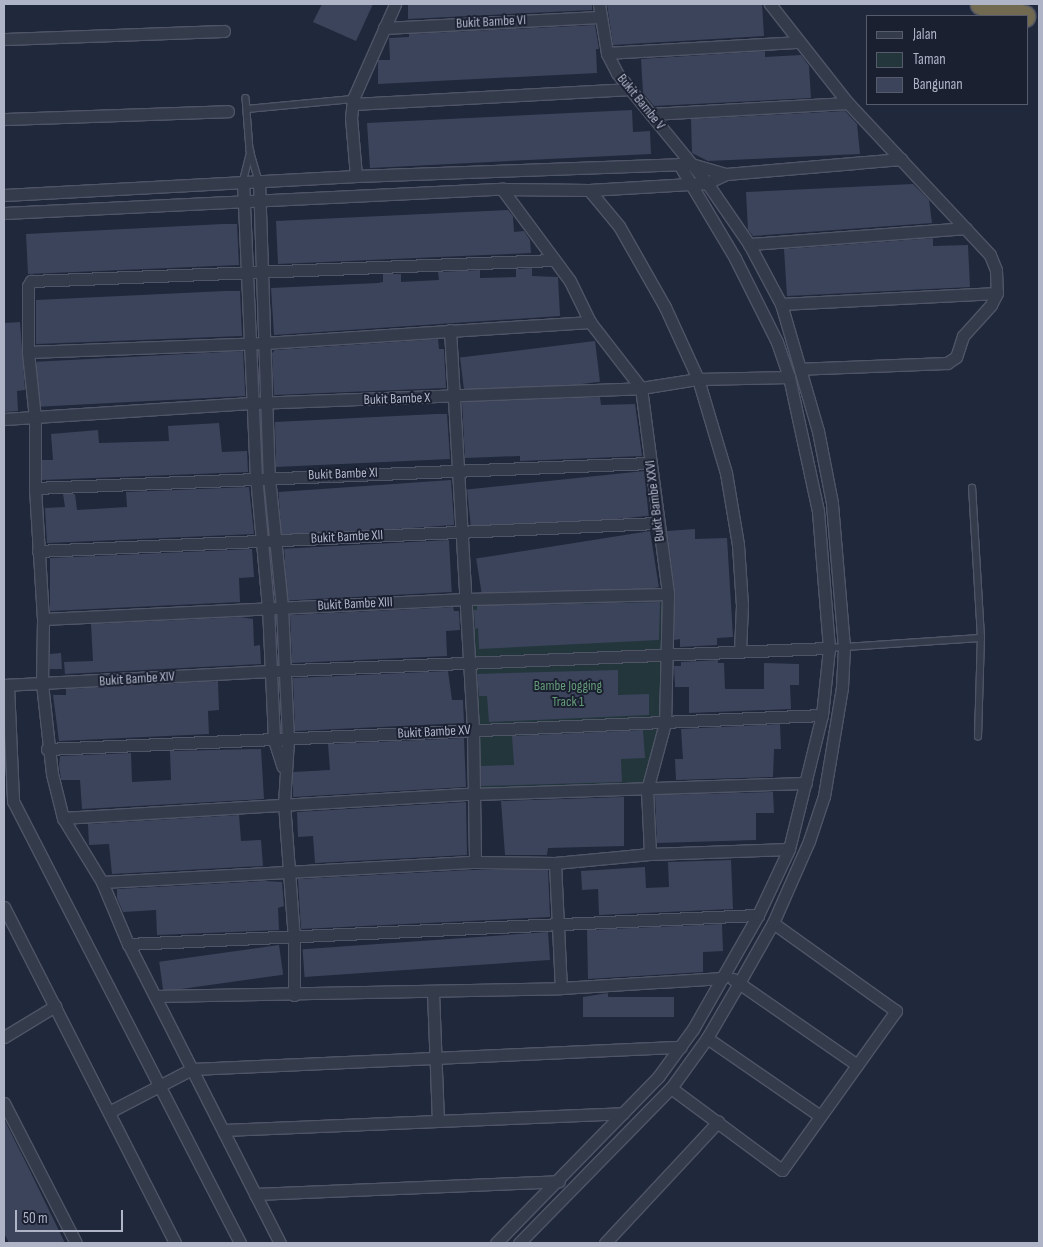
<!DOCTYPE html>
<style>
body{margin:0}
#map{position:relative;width:1043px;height:1247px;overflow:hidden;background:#20283b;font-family:"Sofia Sans Condensed",sans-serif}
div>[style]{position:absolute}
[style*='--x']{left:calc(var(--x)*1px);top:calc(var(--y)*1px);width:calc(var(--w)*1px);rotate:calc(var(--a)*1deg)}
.green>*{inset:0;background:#22363c}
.building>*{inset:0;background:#3c445b;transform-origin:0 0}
.roads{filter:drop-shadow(1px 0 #4f5566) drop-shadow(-1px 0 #4f5566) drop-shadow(0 1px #4f5566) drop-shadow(0 -1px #4f5566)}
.lane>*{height:5.5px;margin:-2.75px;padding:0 2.75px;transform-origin:2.75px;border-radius:2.75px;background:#343b4b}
.street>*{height:11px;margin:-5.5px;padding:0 5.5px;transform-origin:5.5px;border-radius:5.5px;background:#343b4b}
.highway>*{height:21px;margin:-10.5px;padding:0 10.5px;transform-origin:10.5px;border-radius:10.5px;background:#726951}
span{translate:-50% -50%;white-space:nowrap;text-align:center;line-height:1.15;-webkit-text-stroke:4px #1a2030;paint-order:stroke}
.street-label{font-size:14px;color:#afb5c7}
.park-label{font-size:14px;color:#659a78}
.frame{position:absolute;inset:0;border:5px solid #afb5c7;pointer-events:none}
.legend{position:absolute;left:866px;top:15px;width:162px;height:90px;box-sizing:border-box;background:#1a2030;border:1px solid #565c6c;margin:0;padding:6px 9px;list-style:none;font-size:15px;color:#afb5c7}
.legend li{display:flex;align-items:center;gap:10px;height:25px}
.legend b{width:25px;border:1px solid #565c6c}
.scale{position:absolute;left:15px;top:1210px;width:108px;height:22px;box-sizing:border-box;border:2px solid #afb5c7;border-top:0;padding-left:6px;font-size:15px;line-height:18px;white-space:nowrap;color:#afb5c7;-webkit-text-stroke:4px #1a2030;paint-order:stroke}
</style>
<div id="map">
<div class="green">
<div style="clip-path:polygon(668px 594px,665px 723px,647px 790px,472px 794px,466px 599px)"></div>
</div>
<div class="building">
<div style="clip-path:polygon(322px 4px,373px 4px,356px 41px,313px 22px)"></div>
<div style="clip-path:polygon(408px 4px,592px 4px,592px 10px,408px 19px)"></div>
<div style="clip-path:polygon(607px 4px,762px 4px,764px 36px,613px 45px)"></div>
<div style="clip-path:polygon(595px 25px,599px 49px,596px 49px,597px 73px,378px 84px,378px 60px,390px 60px,389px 38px,409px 37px,409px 34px)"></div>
<div style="clip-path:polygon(765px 51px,765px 57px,801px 55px,809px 66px,811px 98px,654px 106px,643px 93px,641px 59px)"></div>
<div style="clip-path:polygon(632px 110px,633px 132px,650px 131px,651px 154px,370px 168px,367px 123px)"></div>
<div style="clip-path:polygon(845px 111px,857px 124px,860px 154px,708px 161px,692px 153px,691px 119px)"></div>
<div style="clip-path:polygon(913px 184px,929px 200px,932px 223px,753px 236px,748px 230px,746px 192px)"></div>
<div style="clip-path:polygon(508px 210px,513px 216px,514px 232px,524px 231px,530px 240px,531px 253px,278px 264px,276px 221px)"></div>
<div style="clip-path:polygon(223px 224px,237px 224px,239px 265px,28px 274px,26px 234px)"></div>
<div style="clip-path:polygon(933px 238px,933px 246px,968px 245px,970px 287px,787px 296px,784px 249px)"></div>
<div style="clip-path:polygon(532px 268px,532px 276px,558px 277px,560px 316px,274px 335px,271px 288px,378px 283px,383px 282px,383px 274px,401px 274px,401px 282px,439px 280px,438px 272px,480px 270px,480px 278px,516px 277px,516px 269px)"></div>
<div style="clip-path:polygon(225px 291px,240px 291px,242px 336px,36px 344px,36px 300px)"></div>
<div style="clip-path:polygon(20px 322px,25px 390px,17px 391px,18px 411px,4px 412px,4px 323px)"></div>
<div style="clip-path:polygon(438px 339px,439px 349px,444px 349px,446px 388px,274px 395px,272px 353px,275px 350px)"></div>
<div style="left:595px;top:341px;width:41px;height:136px;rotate:83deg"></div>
<div style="left:243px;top:351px;width:45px;height:207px;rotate:87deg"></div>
<div style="clip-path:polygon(600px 397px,601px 405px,635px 404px,642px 456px,520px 461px,520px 456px,465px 458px,462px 402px)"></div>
<div style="clip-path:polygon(436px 414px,447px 414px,450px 459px,276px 467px,275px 422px)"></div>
<div style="clip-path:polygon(219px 423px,222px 452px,247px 451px,248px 472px,42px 480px,42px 460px,53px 460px,51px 434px,98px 430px,99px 443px,169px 441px,168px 426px)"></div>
<div style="left:644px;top:471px;width:45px;height:178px;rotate:84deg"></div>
<div style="left:451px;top:480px;width:45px;height:173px;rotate:86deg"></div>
<div style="clip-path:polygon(249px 487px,254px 534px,47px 543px,45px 508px,65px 507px,63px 494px,75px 494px,77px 510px,127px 507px,126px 492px)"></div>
<div style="clip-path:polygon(695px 529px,695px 539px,727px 538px,733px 637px,717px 638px,717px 645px,680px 647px,680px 639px,674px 640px,675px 593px,667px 531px)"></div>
<div style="left:650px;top:531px;width:57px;height:176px;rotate:81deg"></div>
<div style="left:449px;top:540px;width:52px;height:165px;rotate:87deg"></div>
<div style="clip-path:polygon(252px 549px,254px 577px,239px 578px,240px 602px,50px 611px,50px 558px)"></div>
<div style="clip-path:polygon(660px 602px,659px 640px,479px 649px,478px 628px,475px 629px,474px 610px,477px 610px,477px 606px)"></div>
<div style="clip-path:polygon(453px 607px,454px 611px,459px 611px,460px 630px,446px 631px,447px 656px,292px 663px,290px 615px)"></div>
<div style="clip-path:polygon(240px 617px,253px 619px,254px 646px,260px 645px,261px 664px,65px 674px,64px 662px,93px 661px,91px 624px)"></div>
<div style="clip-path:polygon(61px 653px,62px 669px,50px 669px,50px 654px)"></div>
<div style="clip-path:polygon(718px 660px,718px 663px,724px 663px,725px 689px,764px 689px,764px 663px,799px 664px,799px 685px,790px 685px,791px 709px,689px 713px,689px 687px,675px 687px,674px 666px,681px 666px,681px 662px)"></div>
<div style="clip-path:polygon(618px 670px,618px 695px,649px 694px,649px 715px,489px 722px,487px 696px,479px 696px,477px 674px)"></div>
<div style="clip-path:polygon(448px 671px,452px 700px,463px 700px,464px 723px,295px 731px,293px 678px)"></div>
<div style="clip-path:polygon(218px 681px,219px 710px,208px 711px,209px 734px,59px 741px,53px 695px,66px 695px,66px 689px)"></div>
<div style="clip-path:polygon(780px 724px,781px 749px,774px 749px,773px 777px,676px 780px,675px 759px,683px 759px,681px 729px)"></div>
<div style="clip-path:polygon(643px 730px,645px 758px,621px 759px,622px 782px,481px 786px,481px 766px,514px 765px,512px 736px)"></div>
<div style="clip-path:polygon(464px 738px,466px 787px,293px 797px,293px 772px,330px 770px,328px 744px)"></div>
<div style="clip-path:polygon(261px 749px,264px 799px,82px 809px,80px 780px,61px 780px,59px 765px,60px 756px,131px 753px,132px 782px,171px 780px,170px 751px)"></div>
<div style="clip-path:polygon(773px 792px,774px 813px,756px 813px,756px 840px,657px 843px,655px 795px)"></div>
<div style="clip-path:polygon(624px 797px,624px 846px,548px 848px,547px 855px,505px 855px,501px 801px)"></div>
<div style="clip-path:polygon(466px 802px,467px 855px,315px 863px,313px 836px,298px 837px,297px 812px)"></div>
<div style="clip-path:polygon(239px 815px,241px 841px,261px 840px,263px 866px,112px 874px,109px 844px,89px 845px,88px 824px)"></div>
<div style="clip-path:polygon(731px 860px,733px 909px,599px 915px,598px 889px,582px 890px,581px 871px,645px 867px,646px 888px,669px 887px,668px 862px)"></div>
<div style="clip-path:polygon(470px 870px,548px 870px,550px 917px,301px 929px,298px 879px)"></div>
<div style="clip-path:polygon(265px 881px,282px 882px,284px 906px,278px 908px,279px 930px,157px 935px,156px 910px,123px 912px,117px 898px,117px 889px)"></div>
<div style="clip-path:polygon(722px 924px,723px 951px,703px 952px,703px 972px,588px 979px,587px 930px)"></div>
<div style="left:548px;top:932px;width:28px;height:246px;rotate:86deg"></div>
<div style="left:279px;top:945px;width:30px;height:121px;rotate:82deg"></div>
<div style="clip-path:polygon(608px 993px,608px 997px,674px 997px,674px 1017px,583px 1017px,583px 997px)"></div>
<div style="clip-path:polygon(4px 1119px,30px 1171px,65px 1243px,9px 1243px,4px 1233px)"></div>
</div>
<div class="roads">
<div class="lane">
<div style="--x:246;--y:98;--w:52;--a:85.6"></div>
<div style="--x:250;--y:150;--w:32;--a:74"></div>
<div style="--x:247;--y:109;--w:106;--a:-5.4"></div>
<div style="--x:243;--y:181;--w:30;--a:-76"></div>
<div style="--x:829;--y:648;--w:152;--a:-3.8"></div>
<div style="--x:981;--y:638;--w:150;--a:-93.4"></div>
<div style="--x:978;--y:737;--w:99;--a:-88.3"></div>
</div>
<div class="street">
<div style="--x:770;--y:4;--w:126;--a:51.8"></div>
<div style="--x:848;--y:103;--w:208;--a:46.9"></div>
<div style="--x:990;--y:255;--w:16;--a:68"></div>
<div style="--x:996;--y:270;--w:23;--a:88"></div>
<div style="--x:997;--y:293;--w:13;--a:117"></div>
<div style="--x:991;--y:305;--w:42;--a:132.1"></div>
<div style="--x:963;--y:336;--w:22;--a:108"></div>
<div style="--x:956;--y:357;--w:11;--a:146"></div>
<div style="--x:947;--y:363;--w:147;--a:177.7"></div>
<div style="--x:384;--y:28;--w:215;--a:-2.9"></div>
<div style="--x:4;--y:39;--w:220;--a:-2.1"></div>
<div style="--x:607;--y:53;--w:192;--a:-3.3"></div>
<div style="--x:353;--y:104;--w:274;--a:-3.1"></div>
<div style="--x:651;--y:114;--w:197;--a:-3.2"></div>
<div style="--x:4;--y:119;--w:224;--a:-2"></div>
<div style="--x:356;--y:176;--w:58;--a:-94.9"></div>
<div style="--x:351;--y:118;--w:19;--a:-84"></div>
<div style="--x:353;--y:99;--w:104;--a:-66.1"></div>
<div style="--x:243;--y:181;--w:295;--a:87.5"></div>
<div style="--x:256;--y:476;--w:132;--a:84.8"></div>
<div style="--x:268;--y:607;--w:133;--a:87.4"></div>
<div style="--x:274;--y:740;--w:28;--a:72"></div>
<div style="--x:259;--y:181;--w:296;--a:88.1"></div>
<div style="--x:269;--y:477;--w:131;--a:84.3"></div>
<div style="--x:282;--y:607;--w:133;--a:87.4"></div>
<div style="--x:288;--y:740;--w:63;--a:93.6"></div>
<div style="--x:284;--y:803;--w:135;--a:85.8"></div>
<div style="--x:294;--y:938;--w:57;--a:90"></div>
<div style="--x:502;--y:189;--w:114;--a:53.5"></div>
<div style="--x:570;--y:281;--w:46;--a:64"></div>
<div style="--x:590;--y:322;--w:83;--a:52.3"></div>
<div style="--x:641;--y:388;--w:208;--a:82.5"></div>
<div style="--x:668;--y:594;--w:129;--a:91.3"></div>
<div style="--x:665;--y:723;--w:69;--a:105"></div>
<div style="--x:647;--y:790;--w:64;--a:87.3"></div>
<div style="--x:589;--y:190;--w:47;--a:50.2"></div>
<div style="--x:619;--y:226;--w:93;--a:60.4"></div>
<div style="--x:665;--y:307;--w:79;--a:65.4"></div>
<div style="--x:698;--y:379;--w:98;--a:73.4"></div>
<div style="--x:726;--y:473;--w:73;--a:80.5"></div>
<div style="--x:738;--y:545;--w:60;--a:86.2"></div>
<div style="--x:742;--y:605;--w:45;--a:92.5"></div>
<div style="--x:4;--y:195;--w:353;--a:-3.1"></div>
<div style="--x:356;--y:176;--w:323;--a:-2.1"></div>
<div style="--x:679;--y:164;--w:12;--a:0"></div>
<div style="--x:691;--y:164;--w:36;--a:16"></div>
<div style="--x:4;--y:213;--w:499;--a:-2.8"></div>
<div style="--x:502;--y:189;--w:87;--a:0.7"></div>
<div style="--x:589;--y:190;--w:101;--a:-3.4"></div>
<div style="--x:690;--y:184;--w:17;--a:-3"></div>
<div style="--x:707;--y:183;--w:21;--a:-25"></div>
<div style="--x:726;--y:174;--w:176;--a:-4.9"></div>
<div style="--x:749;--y:244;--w:217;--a:-4.2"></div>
<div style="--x:781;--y:304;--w:216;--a:-2.9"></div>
<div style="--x:450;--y:330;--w:401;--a:86.7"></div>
<div style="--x:473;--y:730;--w:132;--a:89.1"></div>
<div style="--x:28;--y:352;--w:236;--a:-2.2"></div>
<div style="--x:264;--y:343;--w:327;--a:-3.7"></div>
<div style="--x:4;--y:419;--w:251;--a:-3.7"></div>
<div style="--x:254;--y:403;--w:387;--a:-2.2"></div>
<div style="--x:641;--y:388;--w:58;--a:-9"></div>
<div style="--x:698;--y:379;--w:91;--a:-1.3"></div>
<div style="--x:35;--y:488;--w:616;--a:-2.33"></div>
<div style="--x:38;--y:551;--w:620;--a:-2.59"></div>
<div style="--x:43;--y:619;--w:423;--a:-2.7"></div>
<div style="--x:466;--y:599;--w:202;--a:-1.4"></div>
<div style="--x:4;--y:685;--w:266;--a:-3"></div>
<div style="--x:270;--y:671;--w:559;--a:-2.36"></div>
<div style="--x:8;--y:685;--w:116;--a:87.5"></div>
<div style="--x:13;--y:801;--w:497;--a:62.8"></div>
<div style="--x:47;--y:749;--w:776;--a:-2.51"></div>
<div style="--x:63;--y:818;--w:410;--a:-3.4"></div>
<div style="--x:472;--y:794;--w:334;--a:-1.9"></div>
<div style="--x:555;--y:863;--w:125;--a:87.3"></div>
<div style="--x:102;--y:882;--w:374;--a:-3.1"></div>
<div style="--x:475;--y:862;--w:80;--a:0.7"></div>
<div style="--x:555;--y:863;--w:95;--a:-5.4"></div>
<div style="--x:650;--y:854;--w:139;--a:-2.1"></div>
<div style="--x:4;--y:907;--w:377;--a:63"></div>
<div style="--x:128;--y:944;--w:631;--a:-2.64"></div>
<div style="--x:733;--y:979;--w:151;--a:34.7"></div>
<div style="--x:433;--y:992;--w:129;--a:87.8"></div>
<div style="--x:156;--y:996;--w:405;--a:-1.1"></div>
<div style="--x:561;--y:988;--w:162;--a:-3.5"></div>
<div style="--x:4;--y:1037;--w:60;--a:-31.3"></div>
<div style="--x:707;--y:1038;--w:137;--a:34.6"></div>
<div style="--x:671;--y:1088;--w:138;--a:36.5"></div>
<div style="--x:782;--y:1170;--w:196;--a:-54.4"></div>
<div style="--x:896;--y:1011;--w:151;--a:-144.4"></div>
<div style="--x:4;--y:1103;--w:157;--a:62.8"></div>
<div style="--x:109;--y:1112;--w:93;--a:-27.4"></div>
<div style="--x:192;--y:1069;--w:489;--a:-2.6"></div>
<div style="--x:223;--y:1130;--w:400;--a:-2.4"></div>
<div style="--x:255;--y:1194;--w:304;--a:-2.4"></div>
<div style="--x:280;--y:1243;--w:335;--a:-116.9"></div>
<div style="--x:128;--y:944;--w:67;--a:-112.8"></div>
<div style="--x:102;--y:882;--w:75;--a:-121.4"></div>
<div style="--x:63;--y:818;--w:45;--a:-104"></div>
<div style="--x:52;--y:774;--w:91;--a:-96.3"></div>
<div style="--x:42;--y:684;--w:65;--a:-89.1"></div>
<div style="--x:43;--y:619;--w:131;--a:-93.5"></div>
<div style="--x:35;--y:488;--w:70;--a:-90"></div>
<div style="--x:35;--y:418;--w:66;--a:-96.1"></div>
<div style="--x:28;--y:352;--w:66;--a:-90"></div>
<div style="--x:28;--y:286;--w:6;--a:-59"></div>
<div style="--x:31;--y:281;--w:522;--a:-2.3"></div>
<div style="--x:496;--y:1243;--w:232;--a:-45.7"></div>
<div style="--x:658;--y:1077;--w:59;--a:-53.9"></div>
<div style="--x:693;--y:1029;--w:131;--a:-60.3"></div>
<div style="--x:758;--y:915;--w:73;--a:-64.8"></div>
<div style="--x:789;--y:849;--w:138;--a:-76.2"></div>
<div style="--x:822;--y:715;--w:67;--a:-84"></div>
<div style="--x:829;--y:648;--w:137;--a:-94.6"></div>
<div style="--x:818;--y:511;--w:137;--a:-102.2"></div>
<div style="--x:789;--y:377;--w:37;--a:-109"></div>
<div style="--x:777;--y:342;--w:94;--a:-116.6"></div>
<div style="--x:735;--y:258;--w:109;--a:-120.8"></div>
<div style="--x:519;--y:1243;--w:217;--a:-45.6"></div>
<div style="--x:671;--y:1088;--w:62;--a:-54.2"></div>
<div style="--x:707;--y:1038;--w:64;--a:-59.8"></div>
<div style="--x:739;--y:983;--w:69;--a:-60.5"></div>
<div style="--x:773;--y:923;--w:90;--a:-66.3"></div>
<div style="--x:809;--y:841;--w:47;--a:-71.6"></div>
<div style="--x:824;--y:796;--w:110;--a:-80.6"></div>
<div style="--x:842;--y:687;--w:40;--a:-87.1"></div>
<div style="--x:844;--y:647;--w:144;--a:-94.8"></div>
<div style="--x:832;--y:503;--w:73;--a:-101"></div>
<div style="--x:818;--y:431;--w:132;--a:-106.2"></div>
<div style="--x:781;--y:304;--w:68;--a:-118.1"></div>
<div style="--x:749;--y:244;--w:74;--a:-124.5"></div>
<div style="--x:707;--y:183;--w:142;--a:-129.3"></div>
<div style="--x:617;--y:73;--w:22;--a:-117"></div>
<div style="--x:607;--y:53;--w:50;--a:-99.3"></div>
<div style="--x:605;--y:1243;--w:166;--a:-47"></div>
</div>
<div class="highway">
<div style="--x:981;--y:4;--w:45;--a:15.6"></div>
</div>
</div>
<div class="street-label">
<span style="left:491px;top:22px;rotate:-3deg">Bukit Bambe VI</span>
<span style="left:641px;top:102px;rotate:51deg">Bukit Bambe V</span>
<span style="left:397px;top:399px;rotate:-2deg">Bukit Bambe X</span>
<span style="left:343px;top:474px;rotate:-2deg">Bukit Bambe XI</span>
<span style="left:655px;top:501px;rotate:-97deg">Bukit Bambe XXVI</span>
<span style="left:347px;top:537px;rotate:-3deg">Bukit Bambe XII</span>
<span style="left:355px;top:604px;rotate:-3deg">Bukit Bambe XIII</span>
<span style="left:137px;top:679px;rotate:-4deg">Bukit Bambe XIV</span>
<span style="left:434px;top:732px;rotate:-3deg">Bukit Bambe XV</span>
</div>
<div class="park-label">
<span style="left:568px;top:694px">Bambe Jogging<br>Track 1</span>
</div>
<div class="frame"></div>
<ul class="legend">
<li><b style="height:6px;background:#343b4b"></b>Jalan</li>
<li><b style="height:14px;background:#22363c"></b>Taman</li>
<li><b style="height:14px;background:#3c445b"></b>Bangunan</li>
</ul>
<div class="scale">50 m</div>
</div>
